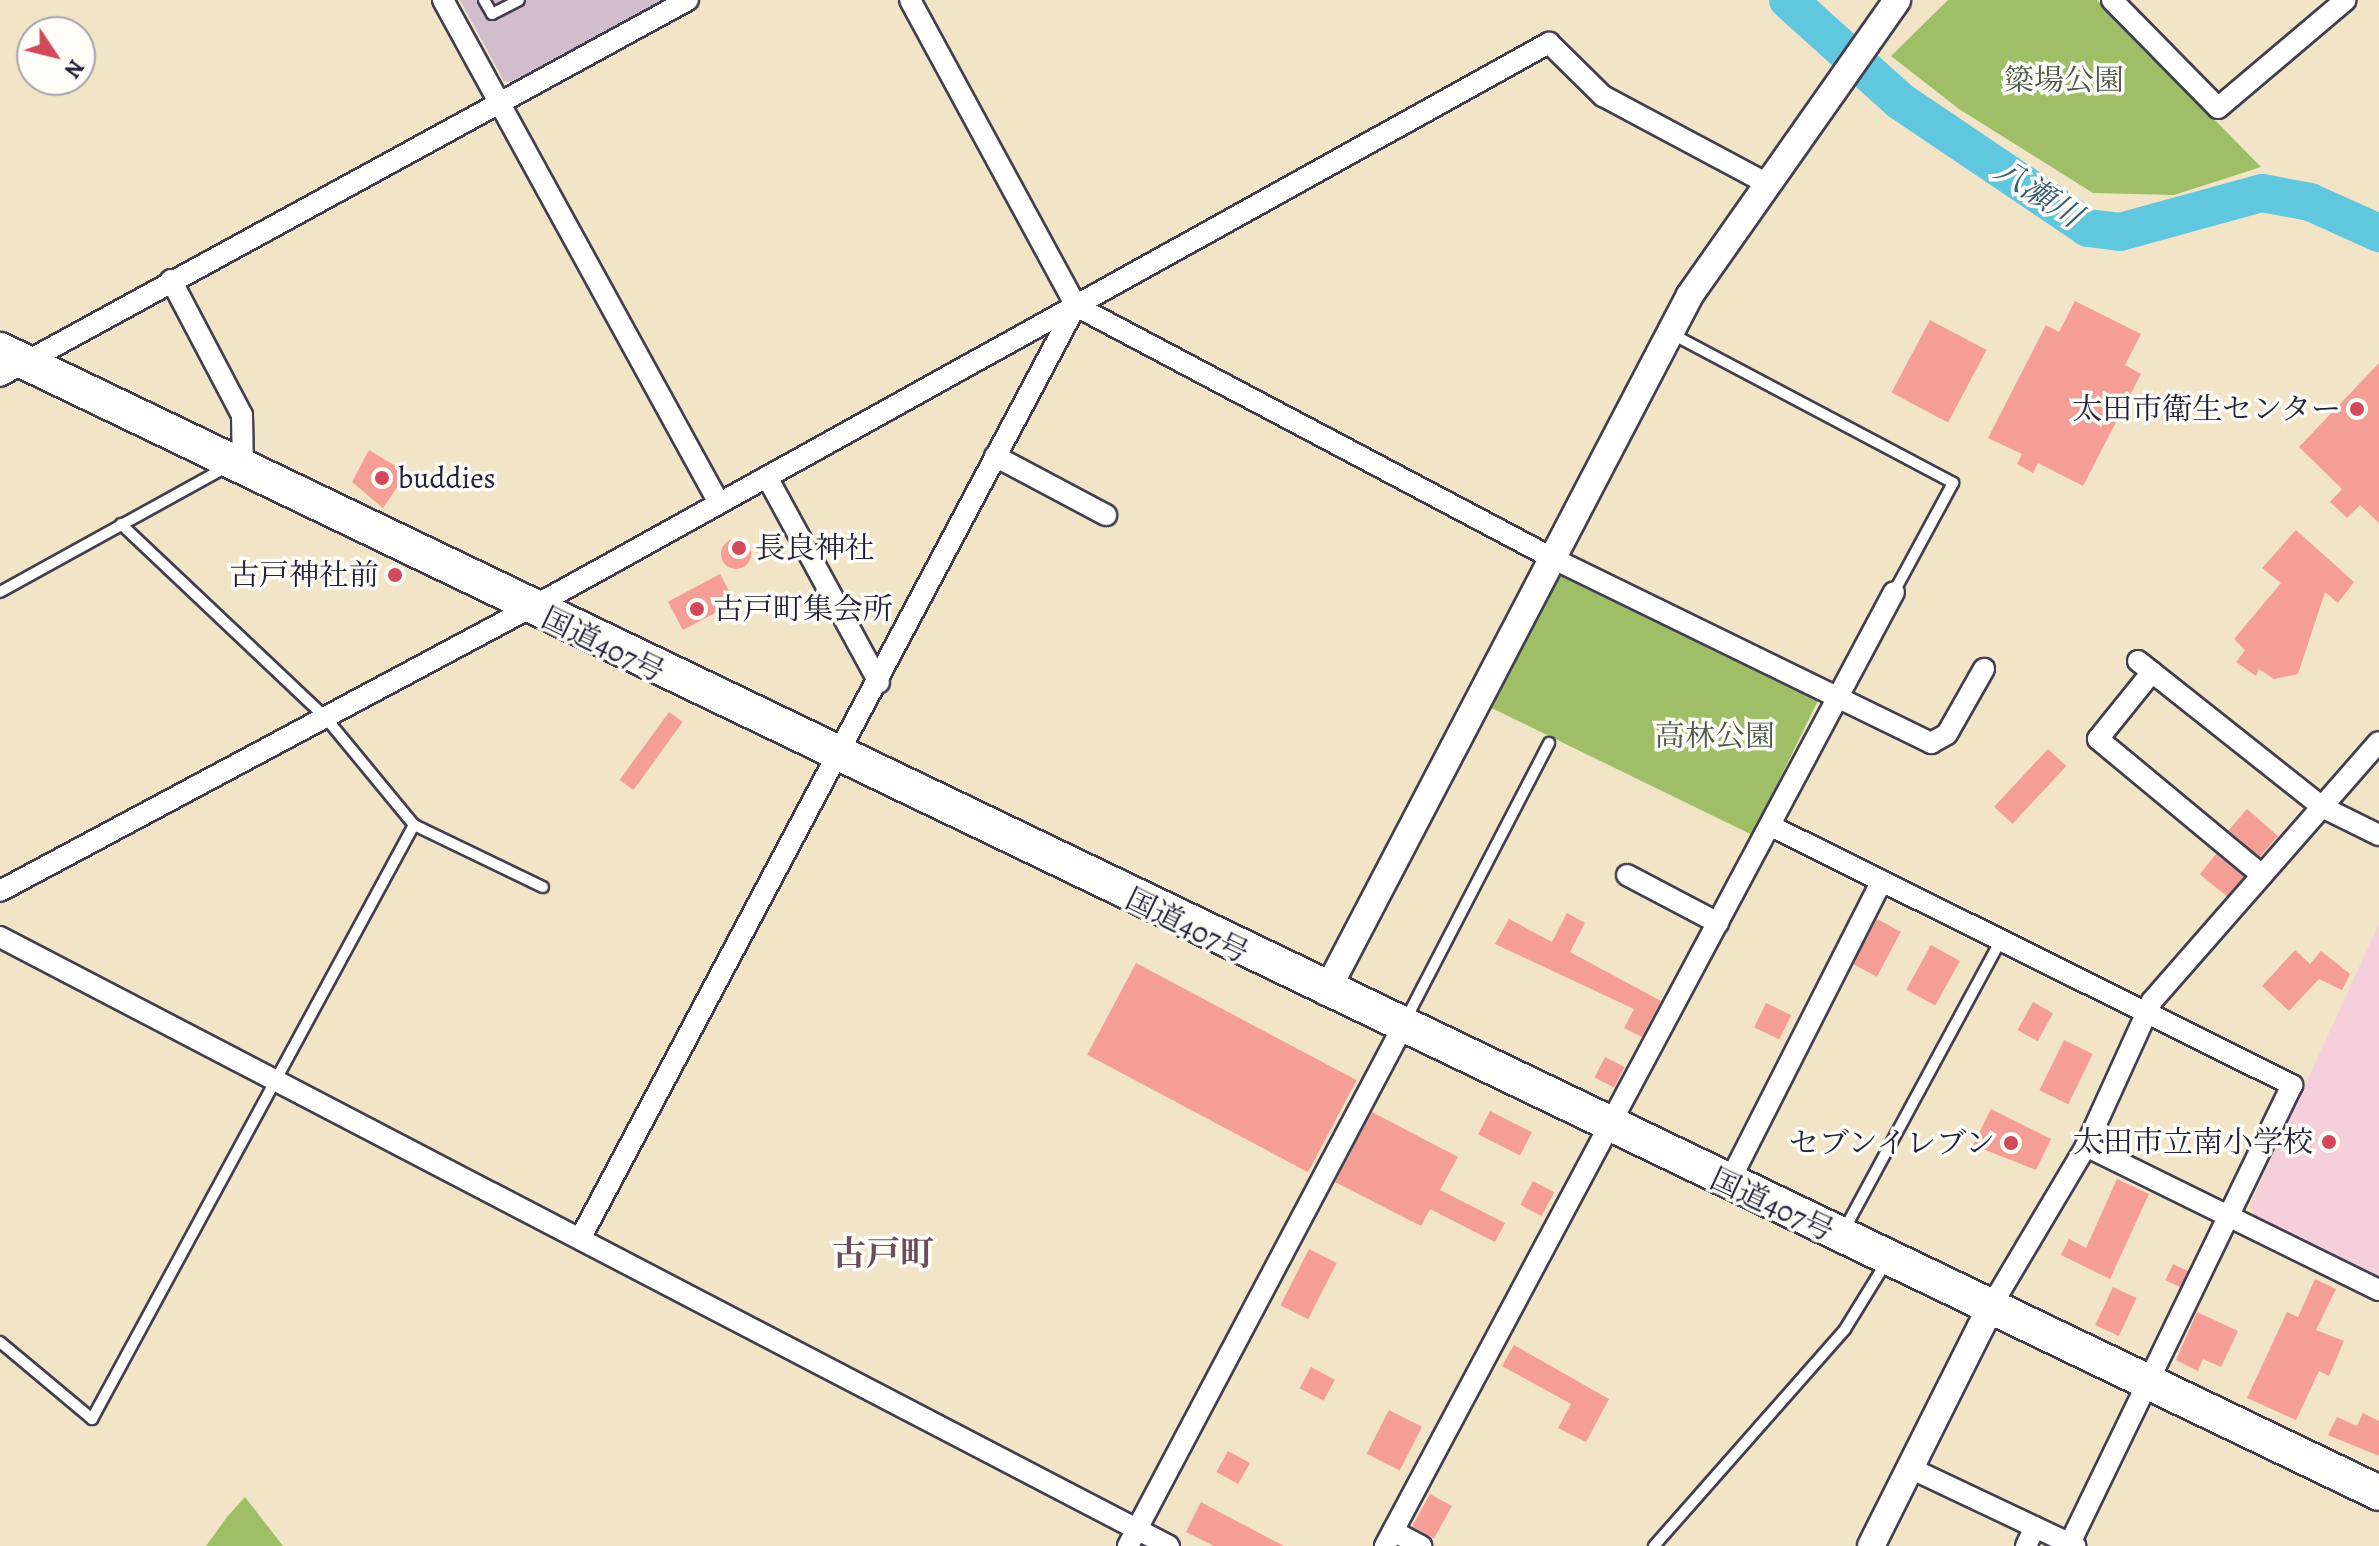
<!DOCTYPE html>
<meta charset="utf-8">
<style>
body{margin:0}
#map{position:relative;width:2379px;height:1546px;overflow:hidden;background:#f1e4c7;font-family:Alegreya,"Noto Serif JP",serif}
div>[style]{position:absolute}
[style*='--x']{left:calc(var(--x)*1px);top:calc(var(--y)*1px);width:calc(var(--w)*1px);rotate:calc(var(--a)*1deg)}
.built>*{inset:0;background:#f5cfdb}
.industrial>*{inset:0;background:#d1bdcc}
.green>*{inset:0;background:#9fbf67;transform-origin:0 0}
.river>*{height:38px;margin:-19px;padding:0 19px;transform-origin:19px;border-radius:19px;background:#61c7df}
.building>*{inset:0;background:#f49e96;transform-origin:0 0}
.round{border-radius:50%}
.roads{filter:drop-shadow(2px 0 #413f50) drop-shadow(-2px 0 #413f50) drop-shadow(0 2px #413f50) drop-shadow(0 -2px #413f50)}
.service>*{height:10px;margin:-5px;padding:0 5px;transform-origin:5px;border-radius:5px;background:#fff}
.minor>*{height:20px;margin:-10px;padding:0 10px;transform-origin:10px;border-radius:10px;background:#fff}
.tertiary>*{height:26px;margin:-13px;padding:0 13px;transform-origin:13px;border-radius:13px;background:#fff}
.trunk>*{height:34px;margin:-17px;padding:0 17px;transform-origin:17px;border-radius:17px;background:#fff}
.dots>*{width:22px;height:22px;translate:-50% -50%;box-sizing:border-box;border:4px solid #fdfcf7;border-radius:50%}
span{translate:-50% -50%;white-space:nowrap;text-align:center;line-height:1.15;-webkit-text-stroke:7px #fdfcf7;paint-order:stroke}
.park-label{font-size:30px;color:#4e594a}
.poi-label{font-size:30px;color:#22223b}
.right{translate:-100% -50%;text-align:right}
.left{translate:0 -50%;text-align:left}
.street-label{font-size:30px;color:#22223b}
.water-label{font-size:32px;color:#385c74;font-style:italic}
.quarter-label{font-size:34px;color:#6c4d5b;font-weight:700}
.north{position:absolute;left:16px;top:16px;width:80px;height:80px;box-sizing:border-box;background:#fdfcf7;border:2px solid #a5a5ac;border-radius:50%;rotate:125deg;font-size:22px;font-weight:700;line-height:32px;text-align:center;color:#22223b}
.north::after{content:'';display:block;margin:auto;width:28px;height:36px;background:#d1495b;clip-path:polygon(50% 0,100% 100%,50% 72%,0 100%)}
</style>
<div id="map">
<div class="built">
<div style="clip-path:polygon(2379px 924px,2379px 1276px,2255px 1216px,2250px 1205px)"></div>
</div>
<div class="industrial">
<div style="clip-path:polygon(460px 0,666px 0,513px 82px,504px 81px)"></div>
</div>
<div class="green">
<div style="clip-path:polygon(1948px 0,2097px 0,2261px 167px,2174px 195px,2093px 193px,1959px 109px,1891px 56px)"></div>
<div style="left:1557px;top:574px;width:290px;height:149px;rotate:26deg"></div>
<div style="clip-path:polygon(245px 1497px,283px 1546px,206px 1546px,227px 1517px)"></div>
</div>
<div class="river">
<div style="--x:1788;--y:0;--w:151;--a:42"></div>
<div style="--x:1900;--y:101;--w:227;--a:34"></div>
<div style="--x:2088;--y:228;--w:32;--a:7"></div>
<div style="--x:2120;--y:232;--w:147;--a:-15.4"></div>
<div style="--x:2262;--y:193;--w:49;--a:10.6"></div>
<div style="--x:2310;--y:202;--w:76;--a:24.2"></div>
</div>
<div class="building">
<div style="clip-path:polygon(2075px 301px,2141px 334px,2125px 365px,2141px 374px,2083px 486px,2038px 463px,2033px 473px,2017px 464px,2022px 454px,1988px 438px,2046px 325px,2059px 332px)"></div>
<div style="left:1930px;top:320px;width:64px;height:82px;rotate:28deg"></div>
<div style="clip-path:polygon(2379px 363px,2379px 523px,2360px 505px,2347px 518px,2330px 502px,2342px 489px,2299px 447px)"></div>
<div style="clip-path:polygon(369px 450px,407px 473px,383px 508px,352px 482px)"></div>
<div style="clip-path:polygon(2296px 530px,2354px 582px,2338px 603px,2325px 592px,2298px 674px,2274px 679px,2259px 669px,2256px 676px,2236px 662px,2245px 650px,2234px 639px,2281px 583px,2262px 568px)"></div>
<div class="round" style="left:721px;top:539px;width:30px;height:30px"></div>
<div style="left:720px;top:574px;width:32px;height:59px;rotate:62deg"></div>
<div style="left:669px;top:712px;width:17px;height:84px;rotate:36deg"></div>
<div style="left:2048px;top:749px;width:25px;height:79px;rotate:43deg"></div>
<div style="left:2247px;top:809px;width:41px;height:28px;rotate:41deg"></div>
<div style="left:2216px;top:854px;width:36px;height:26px;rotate:39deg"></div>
<div style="clip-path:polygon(1567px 913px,1585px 923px,1570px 952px,1661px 1001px,1642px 1037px,1624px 1028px,1634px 1009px,1495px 944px,1509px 919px,1552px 942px)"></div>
<div style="left:1877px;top:919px;width:27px;height:51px;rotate:28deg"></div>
<div style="left:1931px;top:945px;width:33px;height:51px;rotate:29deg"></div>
<div style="clip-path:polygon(2295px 950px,2310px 964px,2321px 951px,2350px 974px,2342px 990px,2319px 979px,2289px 1011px,2262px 986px)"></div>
<div style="left:1136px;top:963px;width:250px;height:104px;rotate:28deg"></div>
<div style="left:2033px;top:1002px;width:23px;height:32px;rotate:29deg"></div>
<div style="left:1766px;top:1003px;width:28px;height:27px;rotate:26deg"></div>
<div style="left:2064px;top:1040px;width:32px;height:56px;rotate:26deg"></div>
<div style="left:1605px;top:1057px;width:22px;height:23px;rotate:27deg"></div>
<div style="clip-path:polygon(1991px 1109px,2051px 1139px,2036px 1170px,1973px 1145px)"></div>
<div style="left:1490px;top:1111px;width:47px;height:26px;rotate:27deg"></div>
<div style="clip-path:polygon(1372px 1112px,1458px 1157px,1440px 1190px,1505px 1223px,1495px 1242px,1430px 1209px,1421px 1226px,1335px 1182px)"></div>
<div style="clip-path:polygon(2117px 1179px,2149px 1194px,2110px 1279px,2061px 1255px,2069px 1239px,2086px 1248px)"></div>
<div style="left:1533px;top:1181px;width:24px;height:27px;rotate:28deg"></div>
<div style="left:1309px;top:1249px;width:31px;height:63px;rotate:27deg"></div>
<div style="left:2173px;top:1264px;width:17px;height:18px;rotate:25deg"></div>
<div style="clip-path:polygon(2315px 1279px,2336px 1289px,2316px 1330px,2344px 1341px,2329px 1376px,2319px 1371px,2296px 1420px,2247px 1398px,2287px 1312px,2298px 1317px)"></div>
<div style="left:2113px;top:1287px;width:26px;height:42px;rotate:25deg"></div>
<div style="clip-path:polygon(2197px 1312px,2238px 1331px,2221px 1367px,2203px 1359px,2198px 1371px,2176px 1360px)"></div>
<div style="clip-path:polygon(1514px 1345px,1609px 1399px,1586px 1442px,1558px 1428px,1571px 1404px,1502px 1366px)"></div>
<div style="left:1311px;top:1367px;width:27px;height:24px;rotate:28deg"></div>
<div style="left:1389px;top:1410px;width:37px;height:49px;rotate:27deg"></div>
<div style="clip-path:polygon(2363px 1413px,2379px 1421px,2379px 1456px,2328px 1435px,2337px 1417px,2357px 1426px)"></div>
<div style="left:1228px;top:1451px;width:25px;height:24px;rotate:29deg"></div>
<div style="left:1430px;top:1494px;width:25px;height:37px;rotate:29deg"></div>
<div style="clip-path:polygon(1201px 1502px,1223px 1514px,1284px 1546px,1214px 1546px,1186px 1532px)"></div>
</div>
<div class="roads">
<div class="service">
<div style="--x:484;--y:0;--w:16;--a:60"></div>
<div style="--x:492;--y:14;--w:30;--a:-27"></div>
<div style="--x:1672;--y:334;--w:318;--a:27.9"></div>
<div style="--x:1953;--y:483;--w:124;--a:118.4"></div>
<div style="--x:121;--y:524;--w:281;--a:43.4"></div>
<div style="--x:325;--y:717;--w:140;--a:50.5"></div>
<div style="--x:414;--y:825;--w:143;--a:25.7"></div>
<div style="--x:0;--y:592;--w:258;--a:-28.9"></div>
<div style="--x:1406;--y:1019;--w:311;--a:-62.6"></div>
<div style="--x:1843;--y:1232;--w:330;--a:-61.6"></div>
<div style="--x:0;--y:1342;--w:120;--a:39.9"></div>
<div style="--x:92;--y:1419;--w:676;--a:-61.54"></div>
<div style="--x:1654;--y:1546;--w:289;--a:-48.6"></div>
<div style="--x:1845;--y:1329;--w:80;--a:-58.3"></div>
</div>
<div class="minor">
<div style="--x:443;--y:0;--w:574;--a:61.25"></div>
<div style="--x:910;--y:0;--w:348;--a:61.5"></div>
<div style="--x:1076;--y:306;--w:541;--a:27.89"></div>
<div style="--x:1554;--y:559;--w:420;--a:26"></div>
<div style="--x:1931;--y:743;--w:18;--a:-29"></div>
<div style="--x:1947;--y:734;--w:75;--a:-60.4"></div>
<div style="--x:2112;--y:0;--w:151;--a:45.5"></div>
<div style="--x:2218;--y:108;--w:167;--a:-40.2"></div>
<div style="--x:171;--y:280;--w:153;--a:62.3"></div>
<div style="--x:242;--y:415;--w:55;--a:89"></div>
<div style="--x:0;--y:376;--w:784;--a:-28.66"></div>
<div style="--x:995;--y:456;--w:126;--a:28"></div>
<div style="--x:767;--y:477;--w:234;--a:61.4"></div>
<div style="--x:2138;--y:661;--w:235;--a:38.4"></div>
<div style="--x:2322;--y:807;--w:64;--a:26.2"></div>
<div style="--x:2152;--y:672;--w:86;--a:128.9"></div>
<div style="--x:2098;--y:739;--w:213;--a:39.7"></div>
<div style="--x:1773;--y:827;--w:580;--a:26.43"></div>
<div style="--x:2292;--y:1085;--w:509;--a:115.86"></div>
<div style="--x:1627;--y:875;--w:103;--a:27.8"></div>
<div style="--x:0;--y:891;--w:630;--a:-28.11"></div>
<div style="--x:556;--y:594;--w:1136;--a:-29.03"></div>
<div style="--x:1549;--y:43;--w:76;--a:44.5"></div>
<div style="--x:1603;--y:96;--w:187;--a:28.1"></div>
<div style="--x:0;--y:937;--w:1318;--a:27.52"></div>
<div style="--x:2086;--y:1146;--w:326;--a:26.2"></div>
<div style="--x:1728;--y:1184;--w:335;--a:-63.1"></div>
<div style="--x:580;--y:1239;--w:1053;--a:-62.02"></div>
<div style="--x:1990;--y:1308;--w:188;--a:-59.3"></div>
<div style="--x:2086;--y:1146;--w:159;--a:-65.5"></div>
<div style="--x:2152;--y:1001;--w:344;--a:-48.8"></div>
<div style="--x:1910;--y:1468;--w:183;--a:25.3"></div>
<div style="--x:1393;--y:1531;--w:32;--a:28"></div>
<div style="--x:1128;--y:1546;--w:586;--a:-62.12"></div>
<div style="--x:1385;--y:1546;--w:1081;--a:-61.92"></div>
<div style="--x:2026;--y:1546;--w:21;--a:-65"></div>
</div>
<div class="tertiary">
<div style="--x:1326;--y:992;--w:786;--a:-62.42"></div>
<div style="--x:1690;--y:295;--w:360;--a:-54.9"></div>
<div style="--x:1871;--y:1546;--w:266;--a:-63.4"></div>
</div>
<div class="trunk">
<div style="--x:0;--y:350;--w:2639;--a:25.66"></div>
</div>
</div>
<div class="dots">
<div style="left:2357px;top:409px;background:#d1495b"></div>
<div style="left:382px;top:478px;background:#d1495b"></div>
<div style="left:739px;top:548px;background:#d1495b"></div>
<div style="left:395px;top:575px;background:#d1495b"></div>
<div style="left:697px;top:609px;background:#d1495b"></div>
<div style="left:2329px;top:1142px;background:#d1495b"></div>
<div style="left:2011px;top:1143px;background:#d1495b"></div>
</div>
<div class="park-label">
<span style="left:2064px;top:80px">簗場公園</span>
<span style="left:1715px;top:736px">高林公園</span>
</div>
<div class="poi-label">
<span class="right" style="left:2341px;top:409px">太田市衛生センター</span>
<span class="left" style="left:398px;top:478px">buddies</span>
<span class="left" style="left:755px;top:548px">長良神社</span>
<span class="right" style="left:379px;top:575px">古戸神社前</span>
<span class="left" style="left:713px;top:609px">古戸町集会所</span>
<span class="right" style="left:2313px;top:1142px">太田市立南小学校</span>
<span class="right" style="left:1995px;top:1143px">セブンイレブン</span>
</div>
<div class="street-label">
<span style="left:603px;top:645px;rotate:26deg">国道407号</span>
<span style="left:1187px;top:926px;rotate:26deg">国道407号</span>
<span style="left:1772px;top:1205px;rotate:25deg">国道407号</span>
</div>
<div class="water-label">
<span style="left:2038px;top:193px;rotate:33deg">八瀬川</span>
</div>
<div class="quarter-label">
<span style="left:883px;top:1254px">古戸町</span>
</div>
<div class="north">N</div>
</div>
